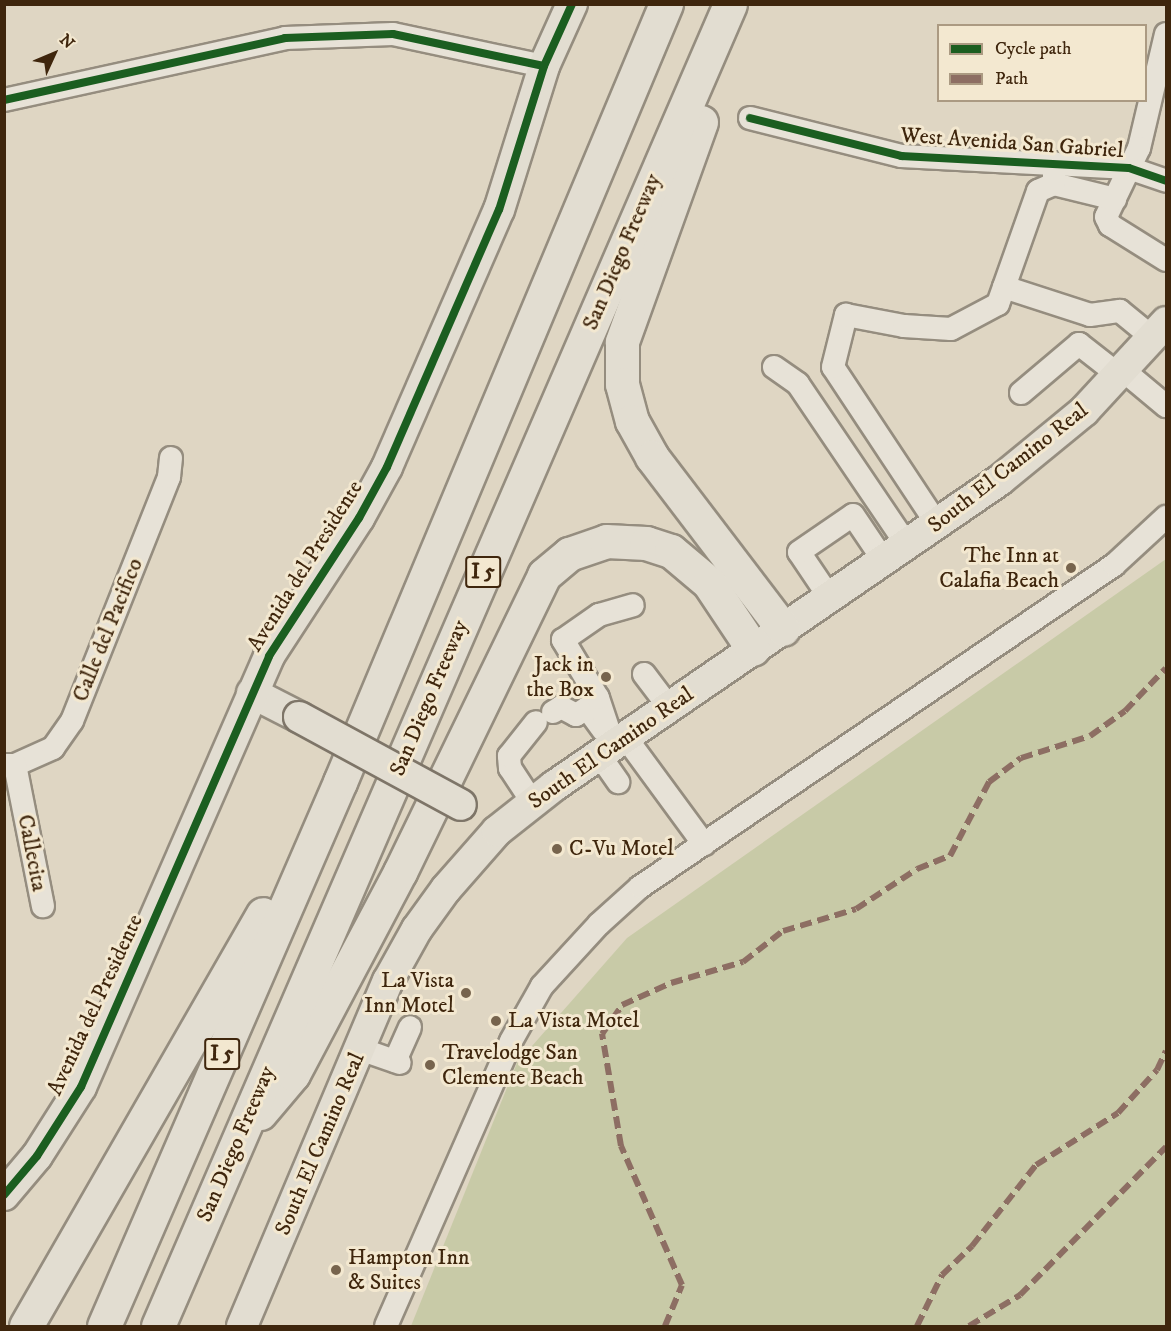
<!DOCTYPE html>
<style>
body{margin:0}
#map{position:relative;width:1171px;height:1331px;overflow:hidden;background:#dfd6c3;font-family:"IM FELL DW Pica",serif}
div>[style]{position:absolute}
[style*='--x']{left:calc(var(--x)*1px);top:calc(var(--y)*1px);width:calc(var(--w)*1px);rotate:calc(var(--a)*1deg)}
.green>*{inset:0;background:#c8caa7}
.roads{filter:drop-shadow(2px 0 #958d7f) drop-shadow(-2px 0 #958d7f) drop-shadow(0 2px #958d7f) drop-shadow(0 -2px #958d7f)}
.minor>*{height:22px;margin:-11px;padding:0 11px;transform-origin:11px;border-radius:11px;background:#e7e2d7}
.major>*{height:30px;margin:-15px;padding:0 15px;transform-origin:15px;border-radius:15px;background:#e2ddd1}
.highway>*{height:33px;margin:-16.5px;padding:0 16.5px;transform-origin:16.5px;border-radius:16.5px;background:#e2ddd1}
.bridges{filter:drop-shadow(2px 0 #7e7568) drop-shadow(-2px 0 #7e7568) drop-shadow(0 2px #7e7568) drop-shadow(0 -2px #7e7568)}
.major-bridge>*{height:30px;margin:-15px;padding:0 15px;transform-origin:15px;border-radius:15px;background:#e2ddd1}
.quiet>*{height:6px;margin-top:-3px;transform-origin:0;background:repeating-linear-gradient(90deg,#8d6e63 0 12px,transparent 0 18px)}
.cycleway>*{height:8px;margin:-4px;padding:0 4px;transform-origin:4px;border-radius:4px;background:#1b5e20}
.dots>*{width:16px;height:16px;translate:-50% -50%;box-sizing:border-box;border:3px solid #f3e8d0;border-radius:50%}
span{translate:-50% -50%;white-space:nowrap;text-align:center;line-height:1.15;-webkit-text-stroke:6px #f3e8d0;paint-order:stroke}
.shield-label span{padding:2px 4px;background:#f3e8d0;border:2px solid;border-radius:4px;-webkit-text-stroke-width:0}
.shield-label{font-size:21px;color:#3f260d;font-weight:700}
.street-label{font-size:22px;color:#3f260d}
.poi-label{font-size:22px;color:#3f260d}
.right{translate:-100% -50%;text-align:right}
.left{translate:0 -50%;text-align:left}
.frame{position:absolute;inset:0;border:6px solid #3f260d;pointer-events:none}
.legend{position:absolute;left:937px;top:24px;width:210px;height:78px;box-sizing:border-box;background:#f3e8d0;border:2px solid #ab9a82;margin:0;padding:8px 10px;list-style:none;font-size:18px;color:#3f260d}
.legend li{display:flex;align-items:center;gap:12px;height:30px}
.legend b{width:30px;border:2px solid #ab9a82}
.north{position:absolute;left:24px;top:24px;width:60px;height:60px;-webkit-text-stroke:4px #f3e8d0;paint-order:stroke;rotate:46deg;font-size:16px;font-weight:700;line-height:24px;text-align:center;color:#3f260d}
.north::after{content:'';display:block;margin:auto;width:21px;height:27px;background:#3f260d;clip-path:polygon(50% 0,100% 100%,50% 72%,0 100%)}
</style>
<div id="map">
<div class="green">
<div style="clip-path:polygon(1166px 559px,1166px 1326px,411px 1326px,517px 1063px,627px 938px)"></div>
</div>
<div class="roads">
<div class="minor">
<div style="--x:1166;--y:34;--w:117;--a:103.3"></div>
<div style="--x:1139;--y:148;--w:76;--a:115.6"></div>
<div style="--x:1106;--y:217;--w:9;--a:63"></div>
<div style="--x:1110;--y:225;--w:66;--a:32"></div>
<div style="--x:4;--y:100;--w:288;--a:-12.4"></div>
<div style="--x:285;--y:38;--w:108;--a:-2.1"></div>
<div style="--x:393;--y:34;--w:154;--a:12"></div>
<div style="--x:750;--y:118;--w:156;--a:14.1"></div>
<div style="--x:901;--y:156;--w:228;--a:3"></div>
<div style="--x:1129;--y:168;--w:39;--a:19"></div>
<div style="--x:1054;--y:184;--w:63;--a:13.8"></div>
<div style="--x:1004;--y:287;--w:90;--a:18"></div>
<div style="--x:1090;--y:315;--w:30;--a:-8"></div>
<div style="--x:1120;--y:311;--w:43;--a:39.3"></div>
<div style="--x:774;--y:367;--w:29;--a:35"></div>
<div style="--x:798;--y:384;--w:194;--a:55.9"></div>
<div style="--x:1124;--y:371;--w:55;--a:39.8"></div>
<div style="--x:1021;--y:393;--w:76;--a:-40.2"></div>
<div style="--x:1079;--y:344;--w:52;--a:38"></div>
<div style="--x:937;--y:524;--w:188;--a:-123.5"></div>
<div style="--x:833;--y:367;--w:54;--a:-76"></div>
<div style="--x:846;--y:315;--w:59;--a:10.7"></div>
<div style="--x:904;--y:326;--w:47;--a:3.7"></div>
<div style="--x:951;--y:329;--w:53;--a:-28"></div>
<div style="--x:998;--y:304;--w:120;--a:-70.5"></div>
<div style="--x:1038;--y:191;--w:17;--a:-24"></div>
<div style="--x:1054;--y:184;--w:21;--a:-90"></div>
<div style="--x:830;--y:598;--w:55;--a:-124"></div>
<div style="--x:799;--y:552;--w:65;--a:-34.4"></div>
<div style="--x:853;--y:515;--w:55;--a:56"></div>
<div style="--x:644;--y:674;--w:41;--a:52.9"></div>
<div style="--x:553;--y:712;--w:9;--a:-32"></div>
<div style="--x:561;--y:707;--w:17;--a:28"></div>
<div style="--x:576;--y:715;--w:13;--a:-32"></div>
<div style="--x:587;--y:708;--w:27;--a:54"></div>
<div style="--x:626;--y:738;--w:132;--a:53.7"></div>
<div style="--x:614;--y:746;--w:51;--a:-108.4"></div>
<div style="--x:598;--y:698;--w:68;--a:-121.1"></div>
<div style="--x:563;--y:640;--w:44;--a:-34.8"></div>
<div style="--x:599;--y:615;--w:35;--a:-16"></div>
<div style="--x:600;--y:756;--w:32;--a:55"></div>
<div style="--x:4;--y:765;--w:11;--a:0"></div>
<div style="--x:15;--y:765;--w:42;--a:-24.1"></div>
<div style="--x:53;--y:748;--w:33;--a:-55"></div>
<div style="--x:72;--y:721;--w:263;--a:-68.3"></div>
<div style="--x:169;--y:477;--w:19;--a:-84"></div>
<div style="--x:15;--y:765;--w:144;--a:78.8"></div>
<div style="--x:533;--y:803;--w:42;--a:-123.3"></div>
<div style="--x:510;--y:768;--w:12;--a:-95"></div>
<div style="--x:509;--y:756;--w:43;--a:-51.5"></div>
<div style="--x:360;--y:1049;--w:42;--a:19.3"></div>
<div style="--x:395;--y:1061;--w:37;--a:-66"></div>
<div style="--x:386;--y:1326;--w:311;--a:-66.3"></div>
<div style="--x:511;--y:1041;--w:63;--a:-60.6"></div>
<div style="--x:542;--y:986;--w:84;--a:-47.4"></div>
<div style="--x:599;--y:924;--w:55;--a:-42.1"></div>
<div style="--x:640;--y:887;--w:573;--a:-34.19"></div>
<div style="--x:1114;--y:565;--w:71;--a:-42.7"></div>
</div>
<div class="major">
<div style="--x:252;--y:693;--w:53;--a:27.1"></div>
<div style="--x:4;--y:1195;--w:51;--a:-49.8"></div>
<div style="--x:37;--y:1156;--w:82;--a:-57.5"></div>
<div style="--x:81;--y:1087;--w:470;--a:-66.4"></div>
<div style="--x:269;--y:656;--w:165;--a:-56.9"></div>
<div style="--x:359;--y:518;--w:58;--a:-61.2"></div>
<div style="--x:387;--y:467;--w:280;--a:-66.5"></div>
<div style="--x:499;--y:210;--w:151;--a:-72.6"></div>
<div style="--x:544;--y:66;--w:68;--a:-65.7"></div>
<div style="--x:242;--y:1326;--w:375;--a:-67.1"></div>
<div style="--x:388;--y:981;--w:60;--a:-60.9"></div>
<div style="--x:417;--y:929;--w:49;--a:-54.1"></div>
<div style="--x:446;--y:889;--w:77;--a:-48.7"></div>
<div style="--x:497;--y:831;--w:73;--a:-38.3"></div>
<div style="--x:554;--y:786;--w:541;--a:-34.45"></div>
<div style="--x:1000;--y:480;--w:109;--a:-39.4"></div>
<div style="--x:1084;--y:411;--w:121;--a:-47.3"></div>
</div>
<div class="highway">
<div style="--x:701;--y:122;--w:234;--a:109.8"></div>
<div style="--x:622;--y:342;--w:42;--a:90"></div>
<div style="--x:622;--y:384;--w:38;--a:75"></div>
<div style="--x:632;--y:421;--w:41;--a:60.9"></div>
<div style="--x:652;--y:457;--w:216;--a:52.7"></div>
<div style="--x:260;--y:1113;--w:51;--a:-49.8"></div>
<div style="--x:293;--y:1074;--w:229;--a:-62.1"></div>
<div style="--x:400;--y:872;--w:330;--a:-64.1"></div>
<div style="--x:544;--y:575;--w:33;--a:-40"></div>
<div style="--x:569;--y:554;--w:39;--a:-19"></div>
<div style="--x:606;--y:541;--w:40;--a:2.9"></div>
<div style="--x:646;--y:543;--w:26;--a:18"></div>
<div style="--x:671;--y:551;--w:50;--a:40.1"></div>
<div style="--x:709;--y:583;--w:79;--a:56.3"></div>
<div style="--x:26;--y:1326;--w:475;--a:-60.1"></div>
<div style="--x:104;--y:1326;--w:593;--a:-66.55"></div>
<div style="--x:340;--y:782;--w:844;--a:-67.27"></div>
<div style="--x:158;--y:1326;--w:1440;--a:-66.6"></div>
</div>
</div>
<div class="bridges">
<div class="major-bridge">
<div style="--x:299;--y:717;--w:184;--a:28.5"></div>
</div>
</div>
<div class="quiet">
<div style="--x:665;--y:1326;--w:44;--a:-67.5"></div>
<div style="--x:682;--y:1285;--w:152;--a:-113.7"></div>
<div style="--x:621;--y:1146;--w:114;--a:-99.6"></div>
<div style="--x:602;--y:1034;--w:35;--a:-55"></div>
<div style="--x:622;--y:1005;--w:54;--a:-24.2"></div>
<div style="--x:671;--y:983;--w:75;--a:-16.3"></div>
<div style="--x:743;--y:962;--w:51;--a:-37.8"></div>
<div style="--x:783;--y:931;--w:76;--a:-16.8"></div>
<div style="--x:856;--y:909;--w:73;--a:-33.3"></div>
<div style="--x:917;--y:869;--w:35;--a:-22"></div>
<div style="--x:950;--y:856;--w:84;--a:-62.2"></div>
<div style="--x:989;--y:782;--w:40;--a:-37"></div>
<div style="--x:1021;--y:758;--w:72;--a:-17.7"></div>
<div style="--x:1090;--y:736;--w:43;--a:-35.5"></div>
<div style="--x:1125;--y:711;--w:59;--a:-46.4"></div>
<div style="--x:917;--y:1326;--w:57;--a:-63.9"></div>
<div style="--x:942;--y:1275;--w:42;--a:-44"></div>
<div style="--x:972;--y:1246;--w:103;--a:-51.7"></div>
<div style="--x:1036;--y:1165;--w:97;--a:-32.4"></div>
<div style="--x:1118;--y:1113;--w:58;--a:-47.8"></div>
<div style="--x:1157;--y:1070;--w:21;--a:-65"></div>
<div style="--x:969;--y:1326;--w:60;--a:-31.3"></div>
<div style="--x:1020;--y:1295;--w:208;--a:-45.4"></div>
</div>
<div class="cycleway">
<div style="--x:4;--y:100;--w:288;--a:-12.4"></div>
<div style="--x:285;--y:38;--w:108;--a:-2.1"></div>
<div style="--x:393;--y:34;--w:154;--a:12"></div>
<div style="--x:750;--y:118;--w:156;--a:14.1"></div>
<div style="--x:901;--y:156;--w:228;--a:3"></div>
<div style="--x:1129;--y:168;--w:39;--a:19"></div>
<div style="--x:4;--y:1195;--w:51;--a:-49.8"></div>
<div style="--x:37;--y:1156;--w:82;--a:-57.5"></div>
<div style="--x:81;--y:1087;--w:470;--a:-66.4"></div>
<div style="--x:269;--y:656;--w:165;--a:-56.9"></div>
<div style="--x:359;--y:518;--w:58;--a:-61.2"></div>
<div style="--x:387;--y:467;--w:280;--a:-66.5"></div>
<div style="--x:499;--y:210;--w:151;--a:-72.6"></div>
<div style="--x:544;--y:66;--w:68;--a:-65.7"></div>
</div>
<div class="dots">
<div style="left:1071px;top:568px;background:#77644d"></div>
<div style="left:606px;top:677px;background:#77644d"></div>
<div style="left:557px;top:849px;background:#77644d"></div>
<div style="left:466px;top:993px;background:#77644d"></div>
<div style="left:496px;top:1021px;background:#77644d"></div>
<div style="left:430px;top:1065px;background:#77644d"></div>
<div style="left:336px;top:1270px;background:#77644d"></div>
</div>
<div class="shield-label">
<span style="left:483px;top:572px">I 5</span>
<span style="left:222px;top:1054px">I 5</span>
</div>
<div class="street-label">
<span style="left:1012px;top:143px;rotate:4deg">West Avenida San Gabriel</span>
<span style="left:622px;top:252px;rotate:-67deg">San Diego Freeway</span>
<span style="left:1008px;top:468px;rotate:-38deg">South El Camino Real</span>
<span style="left:305px;top:566px;rotate:-58deg">Avenida del Presidente</span>
<span style="left:108px;top:630px;rotate:-68deg">Calle del Pacifico</span>
<span style="left:429px;top:698px;rotate:-67deg">San Diego Freeway</span>
<span style="left:611px;top:748px;rotate:-35deg">South El Camino Real</span>
<span style="left:32px;top:853px;rotate:79deg">Callecita</span>
<span style="left:95px;top:1005px;rotate:-65deg">Avenida del Presidente</span>
<span style="left:236px;top:1144px;rotate:-67deg">San Diego Freeway</span>
<span style="left:320px;top:1144px;rotate:-67deg">South El Camino Real</span>
</div>
<div class="poi-label">
<span class="right" style="left:1059px;top:568px">The Inn at<br>Calafia Beach</span>
<span class="right" style="left:594px;top:677px">Jack in<br>the Box</span>
<span class="left" style="left:569px;top:849px">C-Vu Motel</span>
<span class="right" style="left:454px;top:993px">La Vista<br>Inn Motel</span>
<span class="left" style="left:508px;top:1021px">La Vista Motel</span>
<span class="left" style="left:442px;top:1065px">Travelodge San<br>Clemente Beach</span>
<span class="left" style="left:348px;top:1270px">Hampton Inn<br>&amp; Suites</span>
</div>
<div class="frame"></div>
<ul class="legend">
<li><b style="height:8px;background:#1b5e20"></b>Cycle path</li>
<li><b style="height:8px;background:#8d6e63"></b>Path</li>
</ul>
<div class="north">N</div>
</div>
